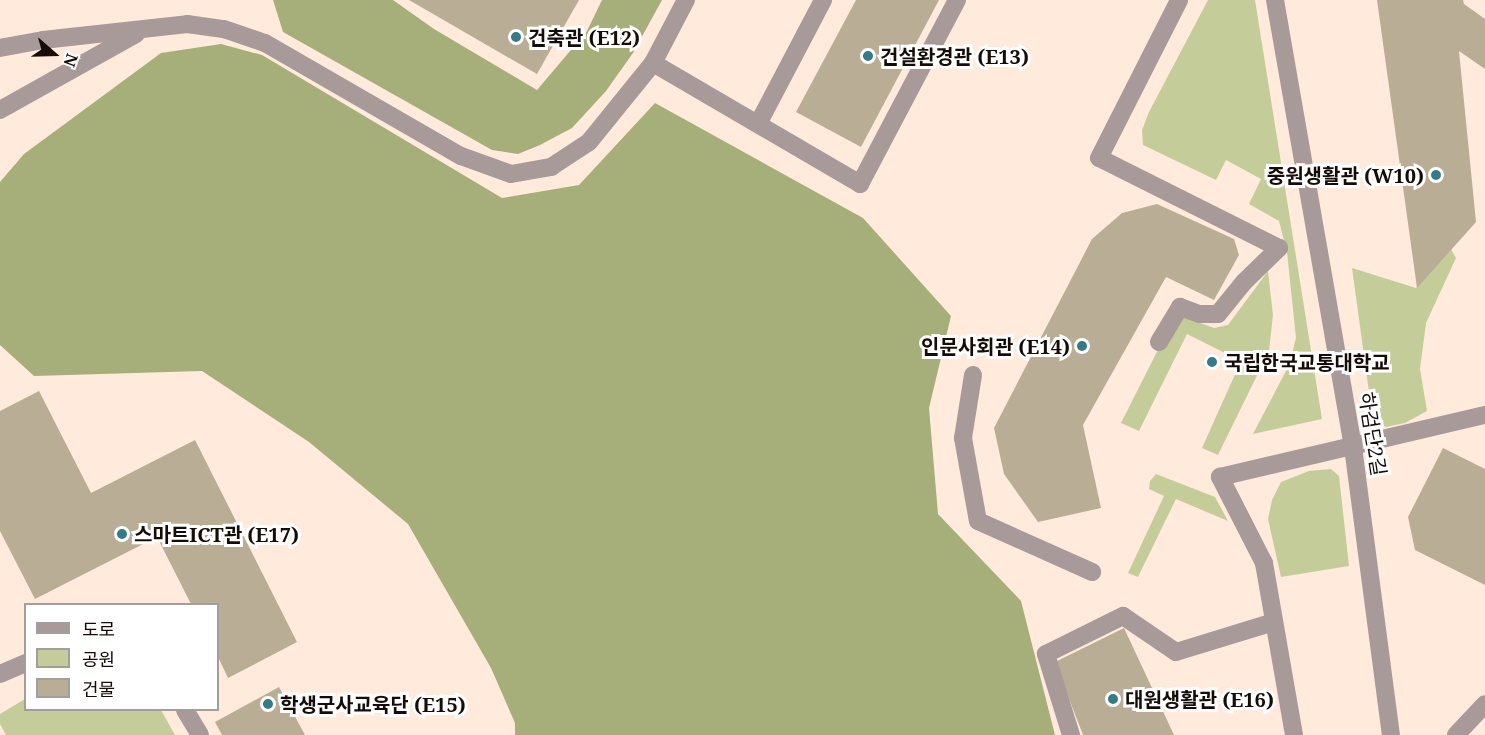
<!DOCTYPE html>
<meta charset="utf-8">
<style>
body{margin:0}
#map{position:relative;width:1485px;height:735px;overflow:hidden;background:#ffeadc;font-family:"Noto Serif","Noto Sans KR",serif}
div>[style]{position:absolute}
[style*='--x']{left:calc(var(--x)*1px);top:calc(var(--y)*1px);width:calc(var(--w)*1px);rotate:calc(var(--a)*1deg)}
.green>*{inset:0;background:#c4cd9a}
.forest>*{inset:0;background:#a6af7a}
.building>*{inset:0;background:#b9ae95}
.minor>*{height:18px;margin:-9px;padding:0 9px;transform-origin:9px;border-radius:9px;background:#a89a99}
.dots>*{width:16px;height:16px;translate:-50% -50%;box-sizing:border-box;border:3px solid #fff;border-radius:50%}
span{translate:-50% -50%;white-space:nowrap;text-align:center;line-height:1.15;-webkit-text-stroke:6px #fff;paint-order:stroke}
.poi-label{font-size:20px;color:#150c07;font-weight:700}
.left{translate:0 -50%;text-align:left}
.right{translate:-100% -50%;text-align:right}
.street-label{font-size:20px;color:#150c07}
.legend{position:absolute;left:24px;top:603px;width:195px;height:108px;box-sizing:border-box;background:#fff;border:2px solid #a19e9c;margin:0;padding:8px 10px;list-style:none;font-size:18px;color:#150c07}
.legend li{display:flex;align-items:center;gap:12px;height:30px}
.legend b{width:30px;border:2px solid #a19e9c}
.north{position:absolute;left:24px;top:24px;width:60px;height:60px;-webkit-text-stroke:4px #fff;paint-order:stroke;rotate:110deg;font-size:16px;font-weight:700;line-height:24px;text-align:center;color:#150c07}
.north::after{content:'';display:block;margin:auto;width:21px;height:27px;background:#150c07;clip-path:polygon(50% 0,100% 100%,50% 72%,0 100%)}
</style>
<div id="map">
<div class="green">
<div style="clip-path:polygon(1208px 0,1255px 0,1322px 419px,1253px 434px,1289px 365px,1296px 338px,1287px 252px,1279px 221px,1249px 204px,1261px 179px,1226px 160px,1216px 180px,1143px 145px,1142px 130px,1149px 112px)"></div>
<div style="clip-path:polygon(1451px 249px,1456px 258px,1426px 323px,1420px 369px,1427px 411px,1405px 423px,1386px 427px,1373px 421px,1352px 268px,1416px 288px)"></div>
<div style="clip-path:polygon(1268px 271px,1273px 315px,1269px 351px,1218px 455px,1202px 448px,1241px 361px,1187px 334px,1139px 431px,1121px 423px,1176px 314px,1214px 328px,1228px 325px)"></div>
<div style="clip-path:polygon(1331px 469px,1339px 476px,1349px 566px,1281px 577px,1268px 519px,1272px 500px,1281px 482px,1309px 471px)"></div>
<div style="clip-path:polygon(1156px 474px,1215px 497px,1228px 521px,1176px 499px,1138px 577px,1128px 573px,1164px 496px,1149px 489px,1150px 481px)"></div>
<div style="clip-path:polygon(25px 699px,26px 710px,161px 710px,175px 735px,6px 735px,0 724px,0 714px)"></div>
</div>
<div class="forest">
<div style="clip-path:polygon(273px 0,393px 0,434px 29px,537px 90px,587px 31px,602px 0,662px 0,633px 53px,606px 91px,572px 128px,540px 145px,518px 154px,492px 150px,283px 32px)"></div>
<div style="clip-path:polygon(221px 44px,262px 55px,502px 198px,579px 185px,655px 103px,863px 218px,951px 316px,929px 408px,938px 514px,1021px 601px,1055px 735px,515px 735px,515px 723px,491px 668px,408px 524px,309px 442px,202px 371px,34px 376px,0 345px,0 182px,24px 154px,161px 53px)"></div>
</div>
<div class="building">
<div style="clip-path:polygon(409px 0,579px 0,537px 74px)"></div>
<div style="clip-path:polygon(856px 0,939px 0,861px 147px,796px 112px)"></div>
<div style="clip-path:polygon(1377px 0,1463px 0,1464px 4px,1485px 19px,1485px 69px,1459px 51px,1476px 222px,1417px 288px)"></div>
<div style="clip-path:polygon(1157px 204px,1234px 239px,1239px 255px,1214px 300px,1166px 277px,1083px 425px,1101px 508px,1038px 522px,1004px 474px,994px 428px,1092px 239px,1122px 213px)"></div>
<div style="clip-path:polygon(39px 391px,91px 493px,195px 440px,297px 642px,228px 678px,218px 657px,218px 604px,191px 604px,157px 537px,35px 599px,0 531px,0 411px)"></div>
<div style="clip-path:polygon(1443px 448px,1485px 469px,1485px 585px,1415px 550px,1408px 517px)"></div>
<div style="clip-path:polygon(1124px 628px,1174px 735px,1083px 735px,1055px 662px)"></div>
<div style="clip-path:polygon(279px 687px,305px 735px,222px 735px,215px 722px)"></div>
</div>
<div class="minor">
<div style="--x:1275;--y:0;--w:454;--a:80.1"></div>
<div style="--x:1353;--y:447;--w:290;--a:82.5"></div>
<div style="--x:0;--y:48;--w:44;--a:-10.5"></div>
<div style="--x:43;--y:40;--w:145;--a:-6.3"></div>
<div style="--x:187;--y:24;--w:37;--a:8"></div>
<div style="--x:224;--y:29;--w:43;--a:18.9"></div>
<div style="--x:265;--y:43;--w:226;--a:30"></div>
<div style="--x:461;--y:156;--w:53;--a:19.8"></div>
<div style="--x:511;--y:174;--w:41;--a:-9.9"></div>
<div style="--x:551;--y:167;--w:45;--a:-33.3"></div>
<div style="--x:589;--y:142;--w:102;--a:-51"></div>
<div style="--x:653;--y:63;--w:71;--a:-62.4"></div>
<div style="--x:653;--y:63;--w:240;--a:30.3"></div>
<div style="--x:860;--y:184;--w:208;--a:-62.2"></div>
<div style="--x:0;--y:110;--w:156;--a:-29.2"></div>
<div style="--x:758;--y:124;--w:140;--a:-62.3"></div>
<div style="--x:1159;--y:342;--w:41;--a:-59"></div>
<div style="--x:1180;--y:307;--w:20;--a:20"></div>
<div style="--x:1199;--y:314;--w:19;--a:0"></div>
<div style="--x:1218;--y:314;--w:41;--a:-50.9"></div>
<div style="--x:1244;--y:282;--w:49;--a:-44.2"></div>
<div style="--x:1279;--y:248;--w:201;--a:-153.4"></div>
<div style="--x:1099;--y:158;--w:177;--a:-63.1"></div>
<div style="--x:973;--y:375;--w:64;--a:99"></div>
<div style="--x:963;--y:438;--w:84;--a:79.8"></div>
<div style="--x:978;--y:521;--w:125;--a:24.1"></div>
<div style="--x:0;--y:674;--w:28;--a:-23"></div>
<div style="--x:185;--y:710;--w:29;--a:59"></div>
<div style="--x:1071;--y:735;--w:85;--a:-107.2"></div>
<div style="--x:1046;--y:654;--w:86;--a:-26.3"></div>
<div style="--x:1123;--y:616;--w:64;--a:34.2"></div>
<div style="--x:1176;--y:652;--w:102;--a:-17"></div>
<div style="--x:1294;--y:735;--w:175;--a:-99.9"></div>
<div style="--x:1264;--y:563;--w:97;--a:-117.1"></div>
<div style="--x:1220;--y:477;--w:272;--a:-13.2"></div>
<div style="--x:1456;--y:735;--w:42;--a:-46.9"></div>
</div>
<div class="dots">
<div style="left:516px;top:37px;background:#347b86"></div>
<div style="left:868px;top:56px;background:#347b86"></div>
<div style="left:1436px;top:175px;background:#347b86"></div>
<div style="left:1082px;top:346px;background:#347b86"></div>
<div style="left:1212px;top:362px;background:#347b86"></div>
<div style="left:122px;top:534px;background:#347b86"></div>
<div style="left:1113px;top:699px;background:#347b86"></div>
<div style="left:268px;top:704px;background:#347b86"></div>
</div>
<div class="poi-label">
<span class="left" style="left:528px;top:37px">건축관 (E12)</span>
<span class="left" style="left:880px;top:56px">건설환경관 (E13)</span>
<span class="right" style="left:1424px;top:175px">중원생활관 (W10)</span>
<span class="right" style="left:1070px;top:346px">인문사회관 (E14)</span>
<span class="left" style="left:1224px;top:362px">국립한국교통대학교</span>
<span class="left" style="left:134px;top:534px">스마트ICT관 (E17)</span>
<span class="left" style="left:1125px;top:699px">대원생활관 (E16)</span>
<span class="left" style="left:280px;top:704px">학생군사교육단 (E15)</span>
</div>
<div class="street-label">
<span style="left:1373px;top:434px;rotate:81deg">하검단2길</span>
</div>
<ul class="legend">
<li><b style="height:8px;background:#a89a99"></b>도로</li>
<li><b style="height:16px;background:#c4cd9a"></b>공원</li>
<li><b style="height:16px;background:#b9ae95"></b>건물</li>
</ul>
<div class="north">N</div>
</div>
